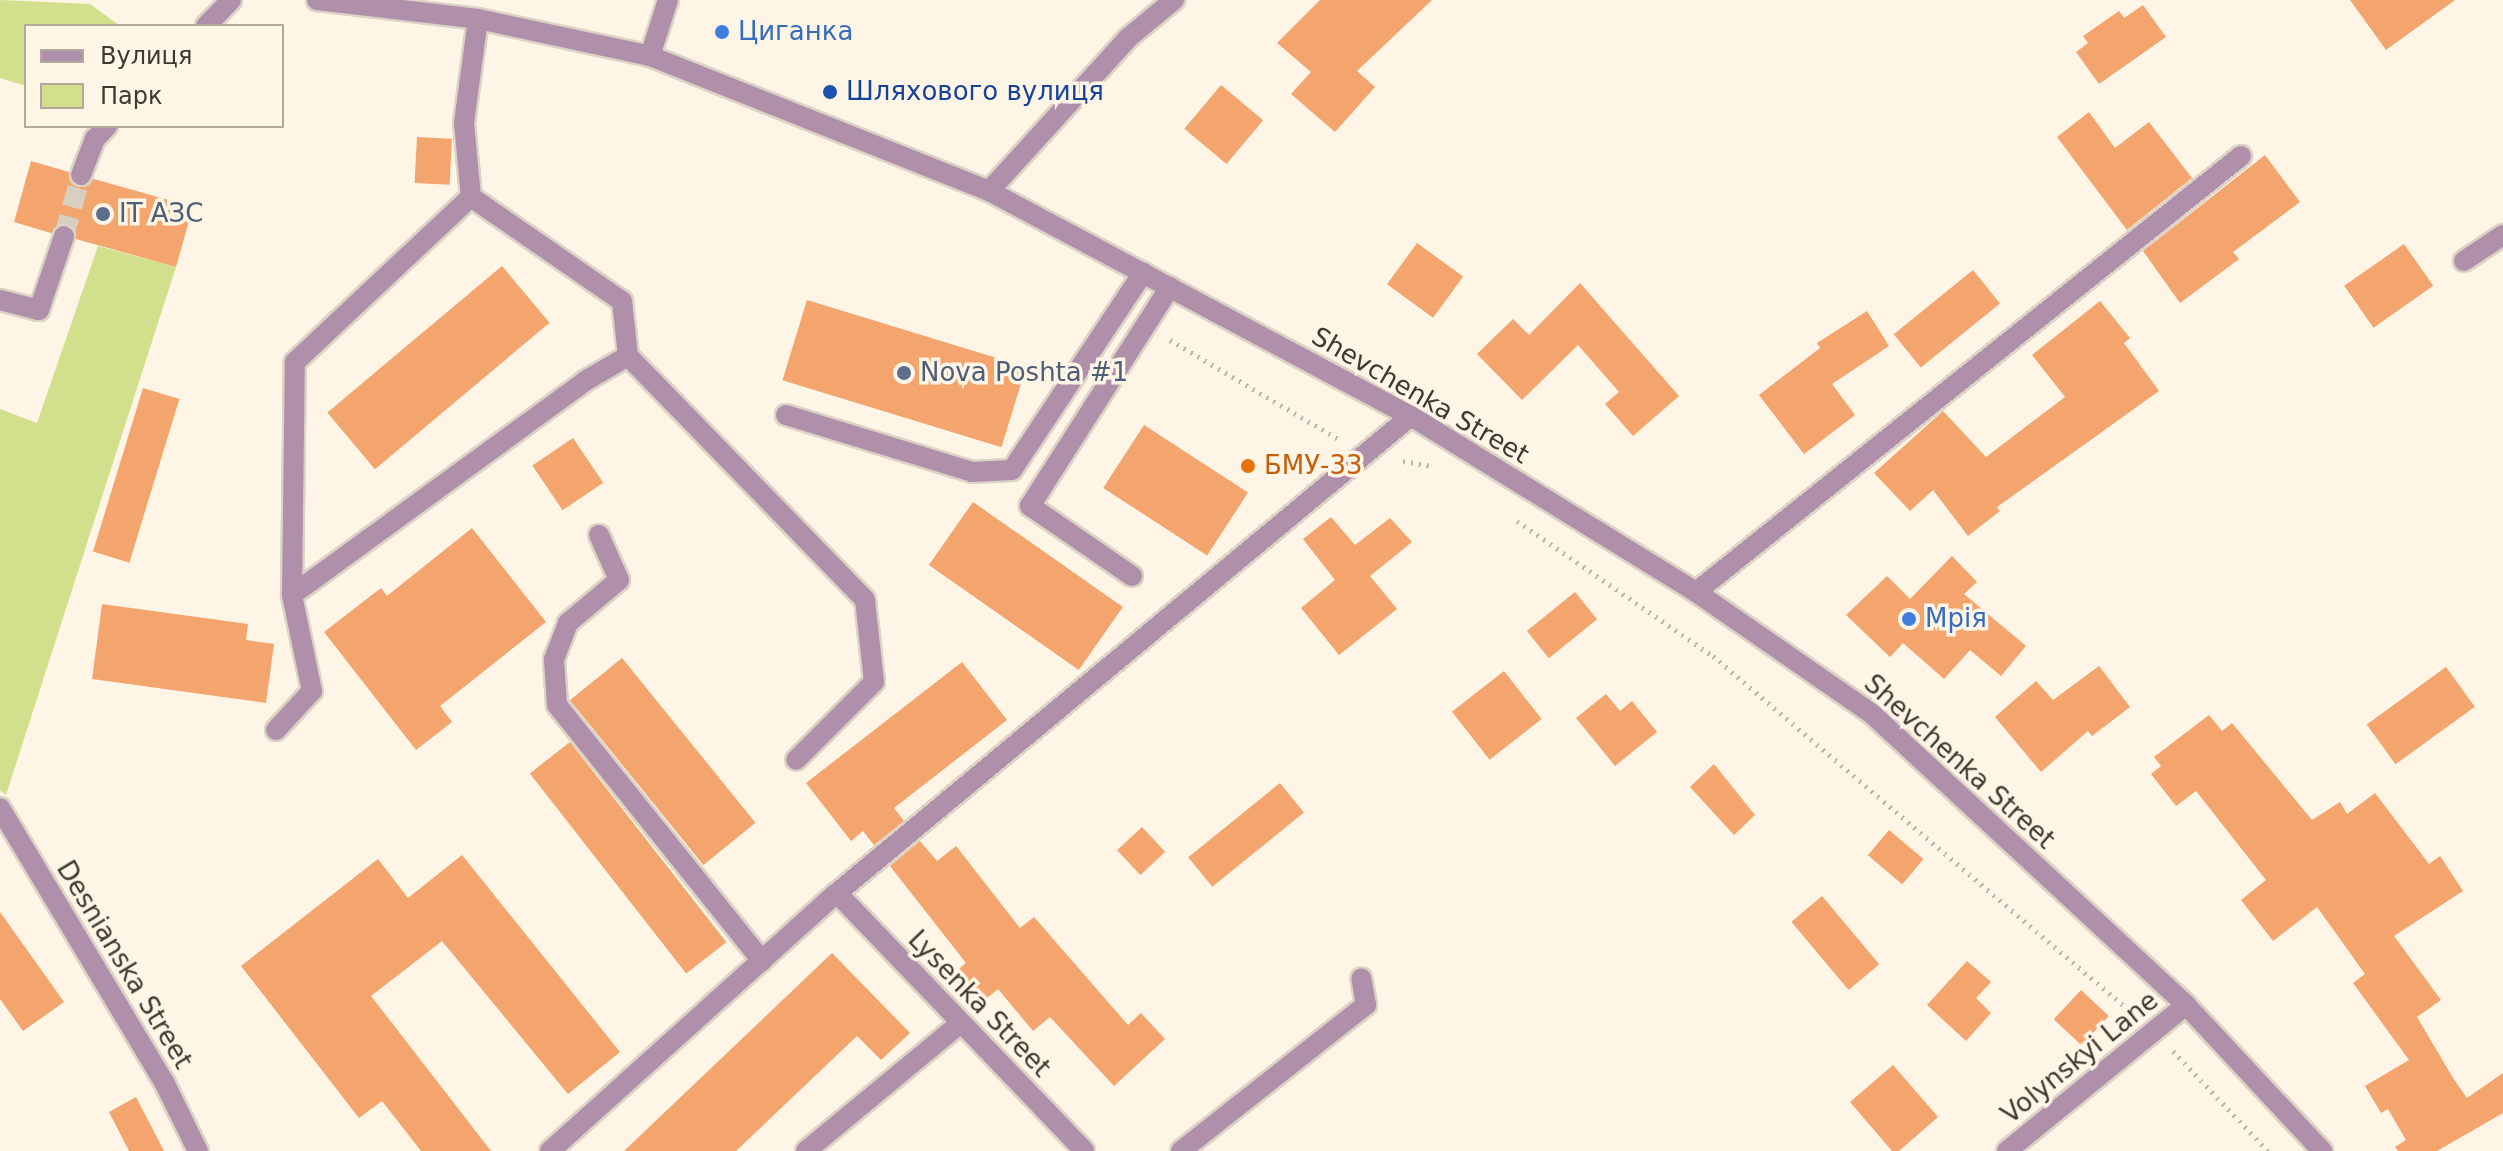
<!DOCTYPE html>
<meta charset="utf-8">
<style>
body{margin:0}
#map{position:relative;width:2503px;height:1151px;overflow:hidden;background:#fef5e6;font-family:"DejaVu Sans",sans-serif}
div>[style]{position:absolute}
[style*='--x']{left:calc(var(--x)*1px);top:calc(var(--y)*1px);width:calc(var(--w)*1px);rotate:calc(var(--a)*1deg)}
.green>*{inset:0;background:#d2df8c}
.building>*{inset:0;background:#f4a56e;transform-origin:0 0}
.minor-tunnel>*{height:20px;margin-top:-10px;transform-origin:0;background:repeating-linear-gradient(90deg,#d8cfc1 0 20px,transparent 0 30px)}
.path>*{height:5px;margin-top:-2.5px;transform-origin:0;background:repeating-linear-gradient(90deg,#bdb5a8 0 2px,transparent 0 8px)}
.roads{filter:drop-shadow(2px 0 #dbd3c5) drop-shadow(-2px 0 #dbd3c5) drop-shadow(0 2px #dbd3c5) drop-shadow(0 -2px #dbd3c5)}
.minor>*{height:20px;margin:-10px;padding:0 10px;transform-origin:10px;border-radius:10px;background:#af8fa9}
.dots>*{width:22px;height:22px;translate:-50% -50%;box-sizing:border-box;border:4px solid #fef5e6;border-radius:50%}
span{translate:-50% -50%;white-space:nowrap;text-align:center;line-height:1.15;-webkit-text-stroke:7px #fef5e6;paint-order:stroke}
.shop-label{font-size:26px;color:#366cbe}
.left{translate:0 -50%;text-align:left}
.transit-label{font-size:26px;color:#164399}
.service-label{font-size:26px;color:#4e5e75}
.street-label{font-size:26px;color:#3e382e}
.food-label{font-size:26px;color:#c56008}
.legend{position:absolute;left:24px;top:24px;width:260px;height:104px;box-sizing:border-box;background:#fef5e6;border:2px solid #b1a99c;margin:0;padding:10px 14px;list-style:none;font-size:24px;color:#3e382e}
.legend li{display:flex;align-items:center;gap:16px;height:40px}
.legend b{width:40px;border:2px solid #b1a99c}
</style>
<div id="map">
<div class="green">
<div style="clip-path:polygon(0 0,90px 4px,120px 26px,26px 26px,26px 86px,0 78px)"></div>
<div style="clip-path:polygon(98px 246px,176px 267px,6px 795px,0 790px,0 409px,37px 423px)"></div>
</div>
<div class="building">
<div style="clip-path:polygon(1320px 0,1432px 0,1357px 71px,1375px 87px,1335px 132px,1291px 94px,1311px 72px,1277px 43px)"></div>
<div style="clip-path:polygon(2350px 0,2455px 0,2386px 50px)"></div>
<div style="clip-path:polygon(2143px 5px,2166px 37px,2099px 84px,2076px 52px,2088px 43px,2083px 36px,2119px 11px,2124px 18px)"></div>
<div style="left:1221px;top:85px;width:55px;height:57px;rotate:40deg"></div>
<div style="clip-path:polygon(2089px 112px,2115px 148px,2149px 122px,2192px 178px,2127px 230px,2057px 137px)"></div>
<div style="left:417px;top:137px;width:35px;height:46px;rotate:3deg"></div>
<div style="clip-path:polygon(2265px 155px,2300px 202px,2233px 252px,2239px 259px,2180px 303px,2143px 251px)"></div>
<div style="clip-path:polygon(31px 161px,69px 172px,77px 187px,94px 179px,193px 207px,176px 267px,76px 239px,67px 224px,51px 233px,14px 222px)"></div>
<div style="left:1417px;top:243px;width:57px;height:51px;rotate:36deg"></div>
<div style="left:2404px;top:244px;width:51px;height:73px;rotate:55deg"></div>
<div style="left:502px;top:266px;width:74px;height:228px;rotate:50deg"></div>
<div style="left:1973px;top:270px;width:43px;height:102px;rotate:51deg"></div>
<div style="clip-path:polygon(1580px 283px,1679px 396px,1633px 436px,1605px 404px,1619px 392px,1578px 345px,1522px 400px,1477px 354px,1513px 319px,1529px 335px)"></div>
<div style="left:807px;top:300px;width:229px;height:84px;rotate:17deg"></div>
<div style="clip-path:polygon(2100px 301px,2130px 338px,2124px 343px,2159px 391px,1997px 507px,2000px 511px,1968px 536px,1933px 490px,1910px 511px,1874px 473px,1943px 411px,1986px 457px,2065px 397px,2032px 355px)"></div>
<div style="clip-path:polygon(1867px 311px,1889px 346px,1832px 384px,1855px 415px,1804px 454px,1759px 395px,1820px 348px,1817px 343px)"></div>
<div style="left:143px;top:388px;width:38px;height:171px;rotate:17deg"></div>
<div style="left:1144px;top:425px;width:124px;height:75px;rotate:33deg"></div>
<div style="left:573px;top:438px;width:54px;height:49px;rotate:56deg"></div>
<div style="left:973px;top:502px;width:183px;height:77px;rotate:35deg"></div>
<div style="clip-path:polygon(1331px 517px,1355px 545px,1390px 518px,1412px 542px,1370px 576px,1397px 609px,1339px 655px,1301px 608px,1335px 580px,1303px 539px)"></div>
<div style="clip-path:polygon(472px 528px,546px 622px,440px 706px,452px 722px,416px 750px,324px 632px,381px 588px,387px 596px)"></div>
<div style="clip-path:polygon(1952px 556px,1977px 582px,1964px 594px,2026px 646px,2001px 676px,1970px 650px,1944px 679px,1903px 643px,1890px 657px,1846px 615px,1887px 576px,1910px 599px)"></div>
<div style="left:1575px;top:592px;width:35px;height:62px;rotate:51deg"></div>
<div style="clip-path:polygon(102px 604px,248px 624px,246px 640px,274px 644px,266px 703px,92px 679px)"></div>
<div style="left:622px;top:658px;width:212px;height:67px;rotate:51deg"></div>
<div style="clip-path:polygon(962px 662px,1007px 720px,894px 808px,904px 821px,874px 845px,863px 831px,851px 841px,806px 783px)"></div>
<div style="clip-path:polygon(2099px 666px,2130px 707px,2092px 736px,2088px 731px,2041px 772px,1995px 717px,2036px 681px,2053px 700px)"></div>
<div style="left:2446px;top:667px;width:49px;height:98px;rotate:54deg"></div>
<div style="left:1504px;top:671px;width:61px;height:66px;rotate:52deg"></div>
<div style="clip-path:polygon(1606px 694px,1620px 711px,1632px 701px,1657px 732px,1615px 766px,1576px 718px)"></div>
<div style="clip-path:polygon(2209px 715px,2222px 731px,2232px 723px,2312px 820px,2340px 802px,2347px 814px,2375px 793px,2429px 864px,2440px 856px,2463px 891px,2394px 936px,2441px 1000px,2417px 1017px,2453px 1078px,2467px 1098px,2503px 1073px,2503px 1113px,2437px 1151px,2398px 1151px,2395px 1147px,2406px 1140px,2388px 1109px,2381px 1113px,2365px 1086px,2409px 1060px,2353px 983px,2365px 974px,2317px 907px,2273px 941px,2241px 900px,2266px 880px,2196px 791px,2176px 806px,2151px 774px,2161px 766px,2154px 757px)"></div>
<div style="left:570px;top:742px;width:254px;height:51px;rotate:52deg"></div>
<div style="clip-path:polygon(1714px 764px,1755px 815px,1734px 835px,1690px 787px)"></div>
<div style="left:1280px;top:783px;width:38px;height:118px;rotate:51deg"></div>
<div style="left:1142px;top:827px;width:34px;height:34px;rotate:47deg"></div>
<div style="left:1889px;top:830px;width:45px;height:33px;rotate:40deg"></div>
<div style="clip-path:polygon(920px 841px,937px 861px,956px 846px,1020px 928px,1034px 917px,1128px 1025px,1141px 1013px,1165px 1039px,1114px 1086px,1050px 1017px,1033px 1031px,998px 989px,975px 1008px,949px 977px,966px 963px,890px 866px)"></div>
<div style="clip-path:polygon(462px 855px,620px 1052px,568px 1094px,442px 941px,371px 996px,491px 1151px,421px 1151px,382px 1101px,359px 1118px,241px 966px,378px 859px,408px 898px)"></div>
<div style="left:1822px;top:896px;width:89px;height:40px;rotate:50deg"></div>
<div style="clip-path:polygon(0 912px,64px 1002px,23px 1031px,0 999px)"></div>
<div style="clip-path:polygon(832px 953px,910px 1033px,881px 1060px,857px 1036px,736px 1151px,624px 1151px)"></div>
<div style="clip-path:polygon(1967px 961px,1991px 982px,1976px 998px,1991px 1013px,1966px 1041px,1927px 1005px)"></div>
<div style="left:2081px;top:990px;width:38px;height:40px;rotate:43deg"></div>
<div style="clip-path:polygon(1893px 1065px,1938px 1117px,1899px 1151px,1892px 1151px,1850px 1102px)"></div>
<div style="clip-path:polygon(136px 1097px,164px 1151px,129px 1151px,109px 1112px)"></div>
</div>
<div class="minor-tunnel">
<div style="--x:64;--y:236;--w:63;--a:-74.4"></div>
</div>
<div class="path">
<div style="--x:1170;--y:340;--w:195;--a:30.5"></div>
<div style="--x:1403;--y:461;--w:29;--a:10"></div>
<div style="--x:1517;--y:521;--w:238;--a:34.6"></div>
<div style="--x:1713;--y:656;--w:549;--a:40.42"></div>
<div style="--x:2173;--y:1051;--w:138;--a:46.5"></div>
</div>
<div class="roads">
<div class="minor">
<div style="--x:317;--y:0;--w:162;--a:6.7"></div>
<div style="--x:478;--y:19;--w:176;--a:12.1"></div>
<div style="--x:650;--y:56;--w:365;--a:21.7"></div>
<div style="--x:989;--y:191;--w:478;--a:28.1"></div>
<div style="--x:1411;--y:416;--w:335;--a:31.7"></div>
<div style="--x:1696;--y:592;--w:214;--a:34.7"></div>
<div style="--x:1872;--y:714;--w:428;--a:42.8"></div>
<div style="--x:2186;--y:1005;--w:200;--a:47"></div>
<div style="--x:478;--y:19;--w:105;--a:97.7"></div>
<div style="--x:464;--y:123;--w:74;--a:84.6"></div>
<div style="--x:471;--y:197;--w:183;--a:34.6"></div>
<div style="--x:622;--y:301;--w:55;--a:83.8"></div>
<div style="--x:206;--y:26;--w:36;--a:-46"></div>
<div style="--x:650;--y:56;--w:59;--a:-72.2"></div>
<div style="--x:81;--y:175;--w:39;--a:-69"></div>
<div style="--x:95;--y:139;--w:18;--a:-47"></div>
<div style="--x:989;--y:191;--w:207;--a:-47.7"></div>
<div style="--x:1128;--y:38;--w:60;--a:-39.6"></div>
<div style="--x:2464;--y:261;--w:47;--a:-33.7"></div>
<div style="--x:0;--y:300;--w:40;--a:14.4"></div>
<div style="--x:39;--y:310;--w:78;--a:-71.3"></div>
<div style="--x:786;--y:415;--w:195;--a:17"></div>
<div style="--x:972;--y:472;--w:40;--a:-2.9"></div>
<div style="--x:1012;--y:470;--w:237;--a:-56.4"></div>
<div style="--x:599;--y:535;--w:49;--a:66"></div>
<div style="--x:619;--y:580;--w:67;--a:139.9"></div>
<div style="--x:568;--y:623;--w:39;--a:111"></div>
<div style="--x:554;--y:659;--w:46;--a:86.3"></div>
<div style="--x:557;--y:705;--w:328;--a:51.3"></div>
<div style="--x:1132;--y:576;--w:124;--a:-145.5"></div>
<div style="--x:1030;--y:506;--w:260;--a:-57.4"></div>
<div style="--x:1696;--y:592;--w:698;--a:-38.66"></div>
<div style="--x:292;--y:595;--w:233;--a:-89.3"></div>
<div style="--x:295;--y:362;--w:241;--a:-43.2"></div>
<div style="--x:276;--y:730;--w:53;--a:-47.3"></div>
<div style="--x:312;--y:691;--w:98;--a:-101.8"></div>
<div style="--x:292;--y:595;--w:363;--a:-36.1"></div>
<div style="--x:585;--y:381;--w:50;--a:-30.2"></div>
<div style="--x:628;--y:356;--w:340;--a:45.8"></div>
<div style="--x:865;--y:600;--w:82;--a:83.7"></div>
<div style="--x:874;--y:682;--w:110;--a:135"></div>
<div style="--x:0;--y:808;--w:319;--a:59.1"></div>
<div style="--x:164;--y:1082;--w:77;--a:63.8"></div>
<div style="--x:837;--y:893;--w:357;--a:46.2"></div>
<div style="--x:550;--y:1151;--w:386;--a:-42"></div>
<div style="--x:837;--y:893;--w:746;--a:-39.73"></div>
<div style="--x:806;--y:1151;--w:201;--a:-39.6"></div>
<div style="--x:1181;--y:1151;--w:236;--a:-38.3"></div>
<div style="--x:1366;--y:1005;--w:27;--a:-100"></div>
<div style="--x:2007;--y:1151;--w:231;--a:-39.2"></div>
</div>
</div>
<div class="dots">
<div style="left:722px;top:32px;background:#3f7fe0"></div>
<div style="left:830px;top:92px;background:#1a4fb4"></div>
<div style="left:103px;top:214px;background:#5c6f8a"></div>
<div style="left:904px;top:373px;background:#5c6f8a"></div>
<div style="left:1248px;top:466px;background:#e8710a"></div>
<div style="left:1909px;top:619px;background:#3f7fe0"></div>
</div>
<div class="shop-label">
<span class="left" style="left:738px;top:32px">Циганка</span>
<span class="left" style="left:1925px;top:619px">Мрія</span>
</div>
<div class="transit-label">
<span class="left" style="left:846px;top:92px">Шляхового вулиця</span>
</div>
<div class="service-label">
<span class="left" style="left:119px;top:214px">ІТ АЗС</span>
<span class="left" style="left:920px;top:373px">Nova Poshta #1</span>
</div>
<div class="street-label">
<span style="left:1420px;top:396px;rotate:30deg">Shevchenka Street</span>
<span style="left:1959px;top:762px;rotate:42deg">Shevchenka Street</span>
<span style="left:124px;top:965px;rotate:59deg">Desnianska Street</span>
<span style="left:979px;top:1004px;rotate:46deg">Lysenka Street</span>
<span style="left:2080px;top:1058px;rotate:-39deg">Volynskyi Lane</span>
</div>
<div class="food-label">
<span class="left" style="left:1264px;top:466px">БМУ-33</span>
</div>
<ul class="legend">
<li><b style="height:10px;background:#af8fa9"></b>Вулиця</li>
<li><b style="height:22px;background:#d2df8c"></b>Парк</li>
</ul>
</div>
